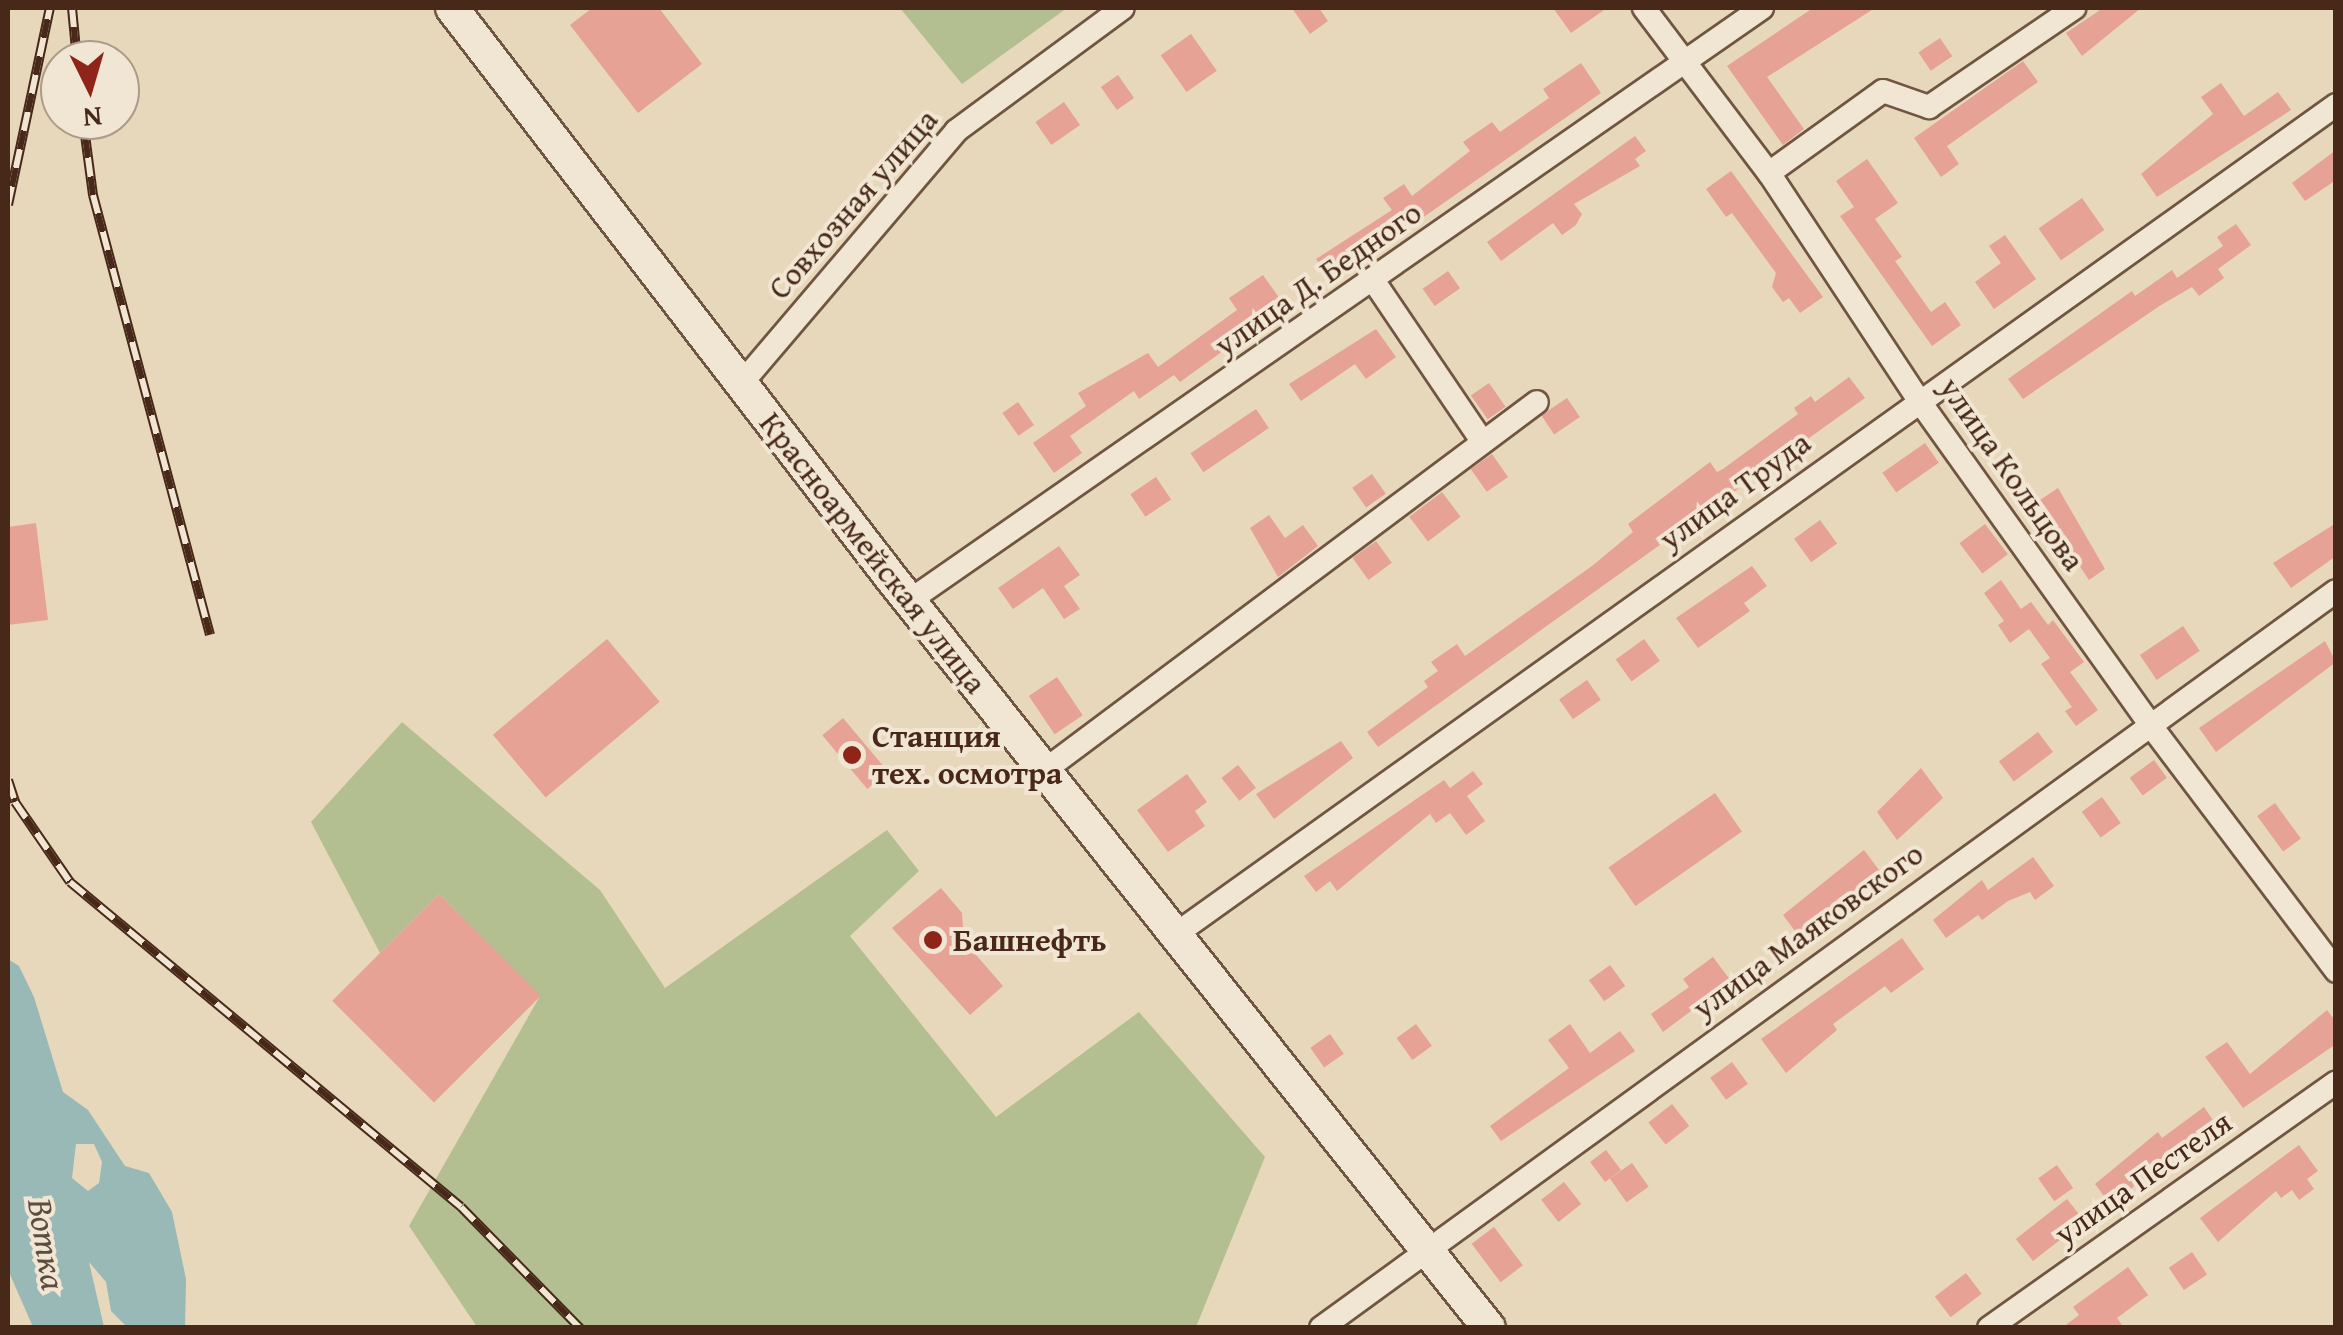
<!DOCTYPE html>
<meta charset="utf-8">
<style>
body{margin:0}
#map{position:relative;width:2343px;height:1335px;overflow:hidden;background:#e8d8bb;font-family:"Gentium Book Plus",serif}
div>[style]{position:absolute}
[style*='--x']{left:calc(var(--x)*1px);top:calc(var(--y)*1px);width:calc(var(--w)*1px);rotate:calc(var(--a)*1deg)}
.green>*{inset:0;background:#b4bf91}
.water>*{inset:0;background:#98b9b6}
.building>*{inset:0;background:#e5a295;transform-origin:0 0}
.roads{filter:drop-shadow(2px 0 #705542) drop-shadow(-2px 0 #705542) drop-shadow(0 2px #705542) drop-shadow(0 -2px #705542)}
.minor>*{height:22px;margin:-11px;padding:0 11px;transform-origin:11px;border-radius:11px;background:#f0e6d3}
.secondary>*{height:32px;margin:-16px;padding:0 16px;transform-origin:16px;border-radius:16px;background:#f0e6d3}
.rail>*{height:10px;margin-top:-5px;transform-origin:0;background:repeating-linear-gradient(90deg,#f0e6d3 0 19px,#482919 0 38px);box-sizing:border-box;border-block:2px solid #482919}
.dots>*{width:28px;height:28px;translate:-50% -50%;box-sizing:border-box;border:5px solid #f0e6d3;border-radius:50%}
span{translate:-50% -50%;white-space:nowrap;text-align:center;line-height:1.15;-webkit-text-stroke:8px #f0e6d3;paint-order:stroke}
.street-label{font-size:32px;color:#482919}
.poi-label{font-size:32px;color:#482919;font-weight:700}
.left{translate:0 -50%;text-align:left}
.water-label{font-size:35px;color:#5c4d40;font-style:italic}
.frame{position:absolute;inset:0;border:10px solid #482919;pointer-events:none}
.north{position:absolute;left:40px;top:40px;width:100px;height:100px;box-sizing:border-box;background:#f0e6d3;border:2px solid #ad9a89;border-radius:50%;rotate:175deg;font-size:28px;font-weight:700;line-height:40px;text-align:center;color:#482919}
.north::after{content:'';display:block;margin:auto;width:35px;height:45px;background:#8f2418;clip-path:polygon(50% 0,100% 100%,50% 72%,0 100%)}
</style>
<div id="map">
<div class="green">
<div style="clip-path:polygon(900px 8px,1067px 8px,962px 84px)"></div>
<div style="clip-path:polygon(402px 722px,600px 890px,665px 988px,887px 830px,919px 871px,850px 936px,996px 1117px,1139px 1012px,1265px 1157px,1196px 1327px,477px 1327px,409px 1226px,540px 996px,439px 894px,380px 953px,311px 822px)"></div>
</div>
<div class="water">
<div style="clip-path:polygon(evenodd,8px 959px,19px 966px,34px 997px,63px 1092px,88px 1110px,125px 1166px,149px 1173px,172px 1212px,186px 1279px,185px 1327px,127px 1327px,111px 1311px,106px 1282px,89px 1262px,104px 1327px,33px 1327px,8px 1270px,8px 959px,76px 1144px,94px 1144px,102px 1162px,99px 1183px,88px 1191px,72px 1178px,76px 1144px)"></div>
</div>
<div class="building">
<div style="clip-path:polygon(592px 8px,659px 8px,702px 64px,638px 113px,570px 25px)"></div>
<div style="clip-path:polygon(1292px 8px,1319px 8px,1328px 21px,1310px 34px)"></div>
<div style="clip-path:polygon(1553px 8px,1607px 8px,1571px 33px)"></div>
<div style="clip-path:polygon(1813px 8px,1875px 8px,1767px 77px,1804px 129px,1783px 145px,1727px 66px)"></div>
<div style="clip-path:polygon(2103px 8px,2141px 8px,2082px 56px,2066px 33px)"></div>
<div style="left:1191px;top:34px;width:45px;height:37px;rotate:55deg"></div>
<div style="left:1940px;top:38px;width:22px;height:26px;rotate:56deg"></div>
<div style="clip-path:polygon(2023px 61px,2038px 82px,1947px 146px,1959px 164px,1941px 177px,1914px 138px)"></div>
<div style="clip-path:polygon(1581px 63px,1601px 93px,1332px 281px,1316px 259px,1392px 210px,1383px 198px,1404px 184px,1412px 196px,1470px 151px,1463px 142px,1492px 122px,1500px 132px,1549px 98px,1543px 89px)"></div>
<div style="left:1118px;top:75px;width:28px;height:21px;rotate:55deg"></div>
<div style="clip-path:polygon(2221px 83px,2244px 116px,2278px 92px,2291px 110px,2157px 197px,2141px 174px,2213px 114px,2201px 97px)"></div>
<div style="left:1064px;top:102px;width:28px;height:35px;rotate:55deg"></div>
<div style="clip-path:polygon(1635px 136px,1646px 151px,1635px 159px,1640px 166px,1574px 204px,1582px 214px,1576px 225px,1562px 235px,1553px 223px,1501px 261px,1487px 242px)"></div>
<div style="clip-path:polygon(2336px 150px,2336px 180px,2305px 201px,2292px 183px)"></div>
<div style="clip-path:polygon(1867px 159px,1898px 203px,1875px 219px,1902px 257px,1895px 261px,1931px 312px,1945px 302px,1961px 325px,1932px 346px,1840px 216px,1854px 207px,1836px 181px)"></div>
<div style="clip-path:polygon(1731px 171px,1823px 297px,1800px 313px,1789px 298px,1783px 302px,1772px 287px,1776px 273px,1732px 213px,1726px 217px,1706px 189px)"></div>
<div style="left:2082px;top:198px;width:39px;height:53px;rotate:55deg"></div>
<div style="clip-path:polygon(2236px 224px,2251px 245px,2218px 269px,2224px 278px,2199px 296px,2192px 287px,2161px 305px,2023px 399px,2008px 379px,2132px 291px,2135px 296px,2172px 270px,2177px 278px,2223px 246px,2217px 237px)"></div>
<div style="clip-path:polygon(2005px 235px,2036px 279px,1994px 309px,1975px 282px,2001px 263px,1989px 246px)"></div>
<div style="left:1448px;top:271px;width:21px;height:31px;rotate:55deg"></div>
<div style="clip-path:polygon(1263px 275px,1285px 306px,1180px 382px,1174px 375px,1139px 399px,1134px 391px,1070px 436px,1082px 453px,1054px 473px,1033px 443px,1086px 406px,1078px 393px,1148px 353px,1158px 367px,1237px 310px,1229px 298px)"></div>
<div style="clip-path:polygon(1376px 329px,1396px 357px,1366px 379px,1355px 364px,1301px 401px,1289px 384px)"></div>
<div style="clip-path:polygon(1849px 377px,1865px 398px,1378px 747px,1367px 732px,1428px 687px,1424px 681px,1438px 671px,1431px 662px,1457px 644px,1465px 656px,1592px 566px,1633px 532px,1628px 524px,1710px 462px,1717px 472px,1723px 469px,1798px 414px,1794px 408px,1811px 396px,1815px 402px)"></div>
<div style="left:1489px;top:383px;width:29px;height:22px;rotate:55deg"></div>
<div style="left:1567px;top:398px;width:23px;height:31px;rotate:56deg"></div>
<div style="left:1018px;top:402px;width:28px;height:19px;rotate:55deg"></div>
<div style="left:1256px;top:409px;width:23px;height:79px;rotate:56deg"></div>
<div style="left:1925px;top:443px;width:24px;height:52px;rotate:55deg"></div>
<div style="left:1492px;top:454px;width:28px;height:26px;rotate:55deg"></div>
<div style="left:1372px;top:474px;width:24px;height:24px;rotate:55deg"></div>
<div style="left:1156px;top:477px;width:27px;height:31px;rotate:56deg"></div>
<div style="clip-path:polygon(2058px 488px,2105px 569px,2089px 580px,2037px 502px)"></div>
<div style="left:1442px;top:492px;width:31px;height:41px;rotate:53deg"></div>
<div style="clip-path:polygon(1269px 515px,1285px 538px,1303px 525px,1318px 546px,1278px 577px,1250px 528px)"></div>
<div style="left:1820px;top:520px;width:29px;height:32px;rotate:54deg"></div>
<div style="clip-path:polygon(36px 523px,48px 620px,8px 625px,8px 527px)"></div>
<div style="clip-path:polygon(2336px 523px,2336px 556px,2291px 588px,2273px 563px)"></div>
<div style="left:1985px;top:524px;width:38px;height:32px;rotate:53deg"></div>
<div style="left:1376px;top:541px;width:27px;height:29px;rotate:54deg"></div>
<div style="clip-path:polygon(1059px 546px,1080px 575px,1064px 586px,1080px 609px,1064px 619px,1043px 588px,1013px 609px,998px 588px)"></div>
<div style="clip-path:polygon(1752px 566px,1767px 586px,1744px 603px,1750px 611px,1698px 648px,1676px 618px)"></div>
<div style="clip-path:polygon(2001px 580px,2021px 609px,2031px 602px,2048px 625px,2053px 620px,2084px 662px,2070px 672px,2098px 710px,2076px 726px,2065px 711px,2072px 707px,2041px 664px,2050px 658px,2029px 629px,2010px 643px,1998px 625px,2004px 621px,1984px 593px)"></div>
<div style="left:2183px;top:626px;width:30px;height:52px;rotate:56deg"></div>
<div style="left:607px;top:639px;width:82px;height:149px;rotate:50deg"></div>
<div style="left:1644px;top:639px;width:27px;height:35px;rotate:54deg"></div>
<div style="clip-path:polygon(2325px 641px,2336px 662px,2216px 752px,2199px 728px)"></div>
<div style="left:1057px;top:677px;width:46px;height:34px;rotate:56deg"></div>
<div style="left:1587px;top:680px;width:24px;height:34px;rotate:55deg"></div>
<div style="left:843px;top:718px;width:70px;height:27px;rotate:50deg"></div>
<div style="left:2038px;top:732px;width:25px;height:49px;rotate:53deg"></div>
<div style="clip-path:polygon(1341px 741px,1353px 758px,1274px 819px,1256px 794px)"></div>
<div style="left:2154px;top:760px;width:22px;height:30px;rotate:54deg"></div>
<div style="left:1238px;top:765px;width:29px;height:21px;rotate:52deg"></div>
<div style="clip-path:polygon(1921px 768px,1943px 798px,1897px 840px,1877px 812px)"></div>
<div style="clip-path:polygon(1473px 771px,1483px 784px,1467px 796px,1485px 821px,1466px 835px,1450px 813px,1436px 823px,1430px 814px,1337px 891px,1330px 881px,1316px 892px,1304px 876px,1444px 780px,1450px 788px)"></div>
<div style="clip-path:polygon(1187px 774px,1207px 802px,1195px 811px,1205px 826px,1168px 852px,1137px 810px)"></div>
<div style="left:1715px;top:793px;width:47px;height:130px;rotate:55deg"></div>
<div style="left:2102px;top:797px;width:32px;height:25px;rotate:54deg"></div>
<div style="left:2275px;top:803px;width:44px;height:22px;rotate:54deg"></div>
<div style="clip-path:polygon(1864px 850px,1882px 874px,1798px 935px,1783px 915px)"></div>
<div style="clip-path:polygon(2033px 857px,2054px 886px,2035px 900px,2030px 892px,2008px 901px,1982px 920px,1978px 915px,1946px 938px,1933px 920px,1982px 880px,1988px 890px)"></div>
<div style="clip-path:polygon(941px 888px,962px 913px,964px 941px,1003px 986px,970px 1015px,892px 928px)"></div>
<div style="left:439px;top:894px;width:144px;height:151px;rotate:45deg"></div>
<div style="clip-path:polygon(1902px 938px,1924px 969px,1891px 993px,1885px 986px,1833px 1024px,1837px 1030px,1786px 1073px,1761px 1039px)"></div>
<div style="clip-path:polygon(1713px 957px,1731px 981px,1663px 1032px,1651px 1014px,1689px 987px,1683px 979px)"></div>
<div style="left:1610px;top:965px;width:26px;height:26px;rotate:54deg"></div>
<div style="clip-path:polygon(2327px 1010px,2336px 1022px,2336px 1044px,2243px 1108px,2205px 1057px,2227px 1042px,2250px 1074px)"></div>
<div style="left:1416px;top:1024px;width:27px;height:24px;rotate:54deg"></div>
<div style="clip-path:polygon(1570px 1024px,1590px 1053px,1620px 1031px,1635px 1051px,1501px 1141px,1490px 1126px,1569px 1068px,1548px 1040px)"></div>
<div style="left:1330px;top:1034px;width:24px;height:24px;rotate:55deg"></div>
<div style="left:1732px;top:1062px;width:27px;height:27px;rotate:54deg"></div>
<div style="left:1672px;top:1104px;width:28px;height:30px;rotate:52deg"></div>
<div style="clip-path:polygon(2204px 1107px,2217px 1126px,2110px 1204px,2095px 1184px,2158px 1132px,2162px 1138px)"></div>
<div style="clip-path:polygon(2299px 1145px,2318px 1171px,2307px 1179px,2314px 1189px,2299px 1200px,2292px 1190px,2281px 1198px,2276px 1191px,2218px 1242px,2200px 1218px)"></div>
<div style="left:1606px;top:1150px;width:25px;height:20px;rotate:53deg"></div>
<div style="left:1632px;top:1163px;width:29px;height:27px;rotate:55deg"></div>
<div style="left:2057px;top:1165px;width:28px;height:23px;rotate:55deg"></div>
<div style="left:1564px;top:1182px;width:28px;height:29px;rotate:52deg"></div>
<div style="left:2067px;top:1199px;width:28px;height:65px;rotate:52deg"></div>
<div style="left:1494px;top:1227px;width:48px;height:28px;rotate:53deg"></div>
<div style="left:2192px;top:1252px;width:27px;height:28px;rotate:56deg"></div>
<div style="clip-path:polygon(2128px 1267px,2148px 1295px,2117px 1318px,2124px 1328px,2062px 1328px,2079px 1315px,2073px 1307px)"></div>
<div style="left:1966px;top:1273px;width:26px;height:39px;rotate:53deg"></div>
</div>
<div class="roads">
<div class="minor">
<div style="--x:1644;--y:8;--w:207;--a:52.9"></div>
<div style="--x:1769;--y:173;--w:271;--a:56.6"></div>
<div style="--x:1918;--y:399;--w:397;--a:54.5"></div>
<div style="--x:2148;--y:722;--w:312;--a:52.9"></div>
<div style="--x:1769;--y:173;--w:140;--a:-35.7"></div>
<div style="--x:1883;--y:91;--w:49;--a:19.2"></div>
<div style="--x:1929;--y:107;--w:176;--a:-34.3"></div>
<div style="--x:1373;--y:280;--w:194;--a:55.9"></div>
<div style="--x:741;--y:384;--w:332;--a:-49.6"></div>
<div style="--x:956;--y:131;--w:207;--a:-36.4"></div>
<div style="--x:909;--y:601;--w:1039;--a:-34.81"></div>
<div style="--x:1045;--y:770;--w:614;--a:-36.8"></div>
<div style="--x:1176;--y:934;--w:1426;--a:-35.55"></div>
<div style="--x:1321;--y:1328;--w:1254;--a:-35.98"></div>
<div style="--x:1989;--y:1328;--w:425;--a:-35.3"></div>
</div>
<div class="secondary">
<div style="--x:452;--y:8;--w:714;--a:52.39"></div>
<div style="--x:888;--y:574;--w:964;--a:51.44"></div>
</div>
</div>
<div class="rail">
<div style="--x:72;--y:8;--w:52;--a:84.5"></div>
<div style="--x:83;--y:120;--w:76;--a:82.4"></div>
<div style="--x:93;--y:195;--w:455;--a:75.1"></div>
<div style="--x:8;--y:205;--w:201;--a:-78"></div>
<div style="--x:8;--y:780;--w:23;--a:72"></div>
<div style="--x:15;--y:802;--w:97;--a:55.5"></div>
<div style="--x:70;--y:882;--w:508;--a:39.73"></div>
<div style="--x:461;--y:1207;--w:170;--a:45.5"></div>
</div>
<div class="dots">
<div style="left:852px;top:755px;background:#8f2418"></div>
<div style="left:933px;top:940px;background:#8f2418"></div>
</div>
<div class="street-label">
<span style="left:853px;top:204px;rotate:-49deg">Совхозная улица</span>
<span style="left:1318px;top:279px;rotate:-35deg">улица Д. Бедного</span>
<span style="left:2012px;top:474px;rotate:55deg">улица Кольцова</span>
<span style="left:1735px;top:491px;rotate:-36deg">улица Труда</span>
<span style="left:873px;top:553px;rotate:52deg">Красноармейская улица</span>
<span style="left:1808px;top:931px;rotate:-36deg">улица Маяковского</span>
<span style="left:2143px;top:1178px;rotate:-35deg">улица Пестеля</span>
</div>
<div class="poi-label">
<span class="left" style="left:872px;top:755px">Станция<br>тех. осмотра</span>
<span class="left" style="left:953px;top:940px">Башнефть</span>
</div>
<div class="water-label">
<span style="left:47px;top:1244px;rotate:81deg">Вотка</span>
</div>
<div class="frame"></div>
<div class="north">N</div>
</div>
